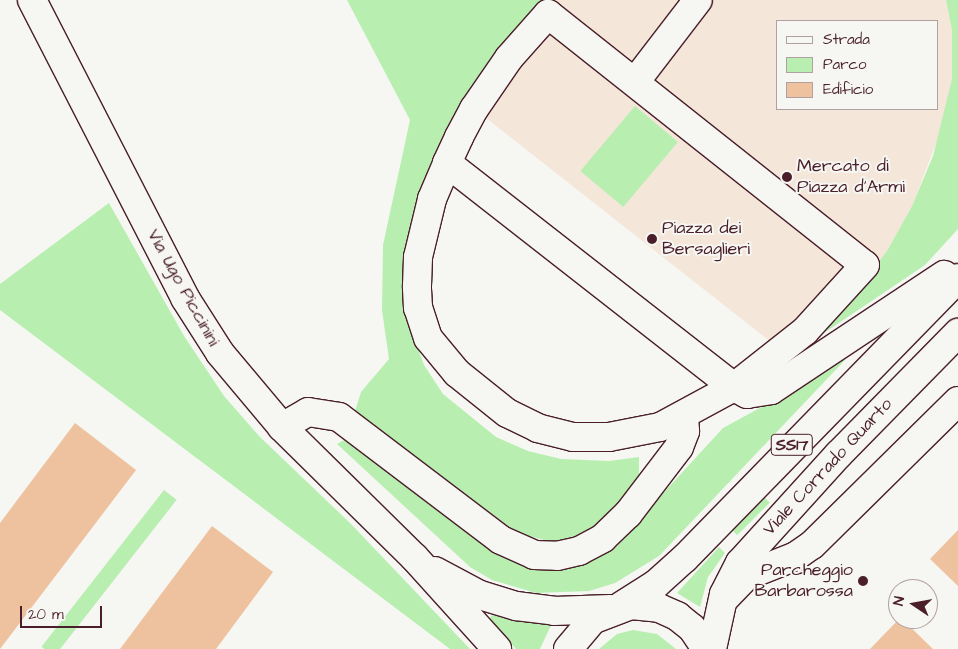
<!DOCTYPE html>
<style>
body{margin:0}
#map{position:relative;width:958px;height:649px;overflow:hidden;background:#f6f6f2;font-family:"Architects Daughter",sans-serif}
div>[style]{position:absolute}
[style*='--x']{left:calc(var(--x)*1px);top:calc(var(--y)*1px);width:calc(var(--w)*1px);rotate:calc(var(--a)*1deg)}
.built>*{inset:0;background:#f4e6d9}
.green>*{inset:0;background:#b8efb1;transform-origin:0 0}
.building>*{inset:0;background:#eec29e}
.roads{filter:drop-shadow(1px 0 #4a1f2b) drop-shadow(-1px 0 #4a1f2b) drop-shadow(0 1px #4a1f2b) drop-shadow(0 -1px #4a1f2b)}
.street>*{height:28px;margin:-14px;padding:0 14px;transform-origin:14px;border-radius:14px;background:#f6f6f2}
.secondary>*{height:28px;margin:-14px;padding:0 14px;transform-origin:14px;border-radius:14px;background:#f6f6f2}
.primary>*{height:28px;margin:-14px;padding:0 14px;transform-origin:14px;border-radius:14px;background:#f6f6f2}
.dots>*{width:14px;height:14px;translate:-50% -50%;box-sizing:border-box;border:2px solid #f6f6f2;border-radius:50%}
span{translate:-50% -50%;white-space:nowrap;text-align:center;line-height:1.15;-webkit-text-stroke:4px #f6f6f2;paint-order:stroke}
.shield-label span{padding:1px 4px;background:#f6f6f2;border:1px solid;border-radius:4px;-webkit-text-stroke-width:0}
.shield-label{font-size:16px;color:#4a1f2b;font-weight:700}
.poi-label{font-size:18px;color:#4a1f2b}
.left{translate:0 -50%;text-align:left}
.right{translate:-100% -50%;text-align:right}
.street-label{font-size:18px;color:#4a1f2b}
.legend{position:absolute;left:776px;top:20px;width:162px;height:90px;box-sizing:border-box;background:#f6f6f2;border:1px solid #b1a0a2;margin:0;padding:6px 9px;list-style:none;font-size:15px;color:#4a1f2b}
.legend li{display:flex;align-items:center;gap:10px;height:25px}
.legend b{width:25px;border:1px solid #b1a0a2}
.north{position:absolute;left:888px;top:579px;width:50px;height:50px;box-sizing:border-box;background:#f6f6f2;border:1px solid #b1a0a2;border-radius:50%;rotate:282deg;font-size:14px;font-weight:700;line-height:20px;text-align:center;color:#4a1f2b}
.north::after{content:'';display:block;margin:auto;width:18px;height:22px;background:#4a1f2b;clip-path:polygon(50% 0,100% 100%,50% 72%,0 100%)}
.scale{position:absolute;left:20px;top:606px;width:82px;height:22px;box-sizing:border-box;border:2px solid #4a1f2b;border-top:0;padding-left:6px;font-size:15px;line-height:18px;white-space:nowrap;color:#4a1f2b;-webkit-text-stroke:4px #f6f6f2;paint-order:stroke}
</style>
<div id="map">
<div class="built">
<div style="clip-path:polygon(evenodd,548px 0,946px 0,952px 30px,952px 79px,941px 130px,912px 206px,887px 251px,858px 289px,790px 357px,467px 103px,522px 27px,548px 0,777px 21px,937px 21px,937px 109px,777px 109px,777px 21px)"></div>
</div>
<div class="green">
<div style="clip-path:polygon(347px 0,548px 0,522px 27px,457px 122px,414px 338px,424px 365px,443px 394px,496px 437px,528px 451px,561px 459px,609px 461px,639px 457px,639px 476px,629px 495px,586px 535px,556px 543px,517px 533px,355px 411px,361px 392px,389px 359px,382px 310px,383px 245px,410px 120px)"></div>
<div style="clip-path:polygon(946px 0,958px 0,958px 229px,925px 265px,818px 337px,816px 333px,858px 289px,887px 251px,912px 206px,933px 156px,952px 79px,952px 30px)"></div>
<div style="left:635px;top:106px;width:56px;height:85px;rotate:40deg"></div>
<div style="clip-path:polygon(109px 203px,184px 336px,224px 396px,260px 437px,351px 524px,470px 649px,450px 649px,0 310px,0 284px)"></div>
<div style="clip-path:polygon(840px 355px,845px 360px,659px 556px,615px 583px,589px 591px,536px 593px,492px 580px,470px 567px,337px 444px,346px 439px,509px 559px,634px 525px,723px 428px,773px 401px)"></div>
<div style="left:164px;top:490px;width:16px;height:199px;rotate:38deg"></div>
<div style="left:764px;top:497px;width:8px;height:46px;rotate:45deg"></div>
<div style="clip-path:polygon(719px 547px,725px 553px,708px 577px,700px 607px,677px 593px)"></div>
<div style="clip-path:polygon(492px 615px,514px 619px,552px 623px,540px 649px,516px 649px,489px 619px)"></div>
<div style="clip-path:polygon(633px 630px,657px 634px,676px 649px,599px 649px,617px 634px)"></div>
</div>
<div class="building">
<div style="clip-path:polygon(75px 423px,136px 470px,0 649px,0 523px)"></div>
<div style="clip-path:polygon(212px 526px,273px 572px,216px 649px,120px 649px)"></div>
<div style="clip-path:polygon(958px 530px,958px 586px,930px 559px)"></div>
<div style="clip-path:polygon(899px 619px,902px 619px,933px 649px,870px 649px)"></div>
</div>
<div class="roads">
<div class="street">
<div style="--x:635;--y:82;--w:103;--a:-52.5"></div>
<div style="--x:447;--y:163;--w:364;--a:38"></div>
<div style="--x:734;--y:387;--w:84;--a:151.6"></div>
<div style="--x:660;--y:427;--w:52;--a:168.9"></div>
<div style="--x:609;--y:437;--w:36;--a:180"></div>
<div style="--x:573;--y:437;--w:36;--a:-166"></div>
<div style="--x:538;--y:428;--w:34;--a:-154"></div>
<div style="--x:507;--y:413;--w:64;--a:-141.3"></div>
<div style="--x:457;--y:373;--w:45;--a:-129.6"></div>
<div style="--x:428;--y:338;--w:32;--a:-108"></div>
<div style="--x:418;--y:308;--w:22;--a:-93"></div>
<div style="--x:417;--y:286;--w:29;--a:-88"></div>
<div style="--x:418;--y:257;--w:60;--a:-76.4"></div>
<div style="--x:432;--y:199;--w:39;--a:-67"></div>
<div style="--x:447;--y:163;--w:29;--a:-65"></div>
<div style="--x:459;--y:137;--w:32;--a:-62"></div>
<div style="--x:474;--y:109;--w:62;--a:-55.5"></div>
<div style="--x:509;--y:58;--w:59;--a:-48.4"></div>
<div style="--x:548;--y:14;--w:404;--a:38.4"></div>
<div style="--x:865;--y:265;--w:89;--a:132.3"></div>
<div style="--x:805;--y:331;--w:90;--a:141.7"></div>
<div style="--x:282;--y:427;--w:30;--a:-30"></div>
<div style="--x:308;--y:412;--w:31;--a:9"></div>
<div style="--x:339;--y:417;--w:203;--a:37.2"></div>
<div style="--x:501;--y:540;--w:36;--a:24"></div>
<div style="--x:534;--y:555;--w:23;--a:2"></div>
<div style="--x:557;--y:556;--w:23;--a:-13"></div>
<div style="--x:579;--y:551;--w:27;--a:-28"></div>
<div style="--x:603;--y:538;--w:35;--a:-44"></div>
<div style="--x:628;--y:514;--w:84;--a:-52.7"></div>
<div style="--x:679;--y:447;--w:17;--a:-69"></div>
<div style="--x:685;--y:431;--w:15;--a:-94"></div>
<div style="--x:724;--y:599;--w:32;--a:-46"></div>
<div style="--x:746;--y:576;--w:54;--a:-21.8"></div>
<div style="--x:796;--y:556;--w:19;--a:-35"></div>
<div style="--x:812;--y:545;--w:205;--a:-44.6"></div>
</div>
<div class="secondary">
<div style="--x:32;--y:0;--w:335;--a:62.8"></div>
<div style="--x:185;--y:298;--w:65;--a:57.5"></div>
<div style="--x:220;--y:353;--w:97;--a:50"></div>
<div style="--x:282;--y:427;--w:185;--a:44.6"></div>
<div style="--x:414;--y:557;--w:124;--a:47.9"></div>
<div style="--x:435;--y:571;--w:51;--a:28.1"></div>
<div style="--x:480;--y:595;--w:38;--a:17"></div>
<div style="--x:516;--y:606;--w:38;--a:7"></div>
<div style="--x:554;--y:611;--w:56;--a:-2"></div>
</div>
<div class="primary">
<div style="--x:734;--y:387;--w:15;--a:28"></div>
<div style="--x:747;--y:394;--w:24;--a:-9"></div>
<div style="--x:771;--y:390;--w:208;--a:-33.6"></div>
<div style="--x:621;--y:606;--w:41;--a:-32.2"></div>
<div style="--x:656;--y:584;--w:39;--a:-42"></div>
<div style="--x:685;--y:558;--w:391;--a:-45.7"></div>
<div style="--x:568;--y:649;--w:38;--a:-50"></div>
<div style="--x:592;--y:620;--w:42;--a:-21"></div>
<div style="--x:631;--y:605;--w:28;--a:6"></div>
<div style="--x:659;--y:608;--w:20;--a:24"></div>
<div style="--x:677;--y:616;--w:19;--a:39"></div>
<div style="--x:692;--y:628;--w:25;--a:56"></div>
<div style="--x:712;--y:649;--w:56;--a:-77.7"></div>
<div style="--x:724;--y:594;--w:35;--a:-63"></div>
<div style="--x:740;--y:563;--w:147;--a:-47.8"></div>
<div style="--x:839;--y:454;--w:170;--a:-45.5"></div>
</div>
</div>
<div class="dots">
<div style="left:787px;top:177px;background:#4a1f2b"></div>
<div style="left:652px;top:239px;background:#4a1f2b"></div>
<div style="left:863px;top:581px;background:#4a1f2b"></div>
</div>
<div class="shield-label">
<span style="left:792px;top:445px">SS17</span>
</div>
<div class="poi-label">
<span class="left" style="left:797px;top:177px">Mercato di<br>Piazza d'Armi</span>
<span class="left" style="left:662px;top:239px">Piazza dei<br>Bersaglieri</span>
<span class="right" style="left:853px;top:581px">Parcheggio<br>Barbarossa</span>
</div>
<div class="street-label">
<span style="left:183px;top:288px;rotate:61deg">Via Ugo Piccinini</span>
<span style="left:828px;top:467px;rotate:-47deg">Viale Corrado Quarto</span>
</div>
<ul class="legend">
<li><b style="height:6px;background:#f6f6f2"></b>Strada</li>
<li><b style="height:14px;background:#b8efb1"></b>Parco</li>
<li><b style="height:14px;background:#eec29e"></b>Edificio</li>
</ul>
<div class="north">N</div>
<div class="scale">20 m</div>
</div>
